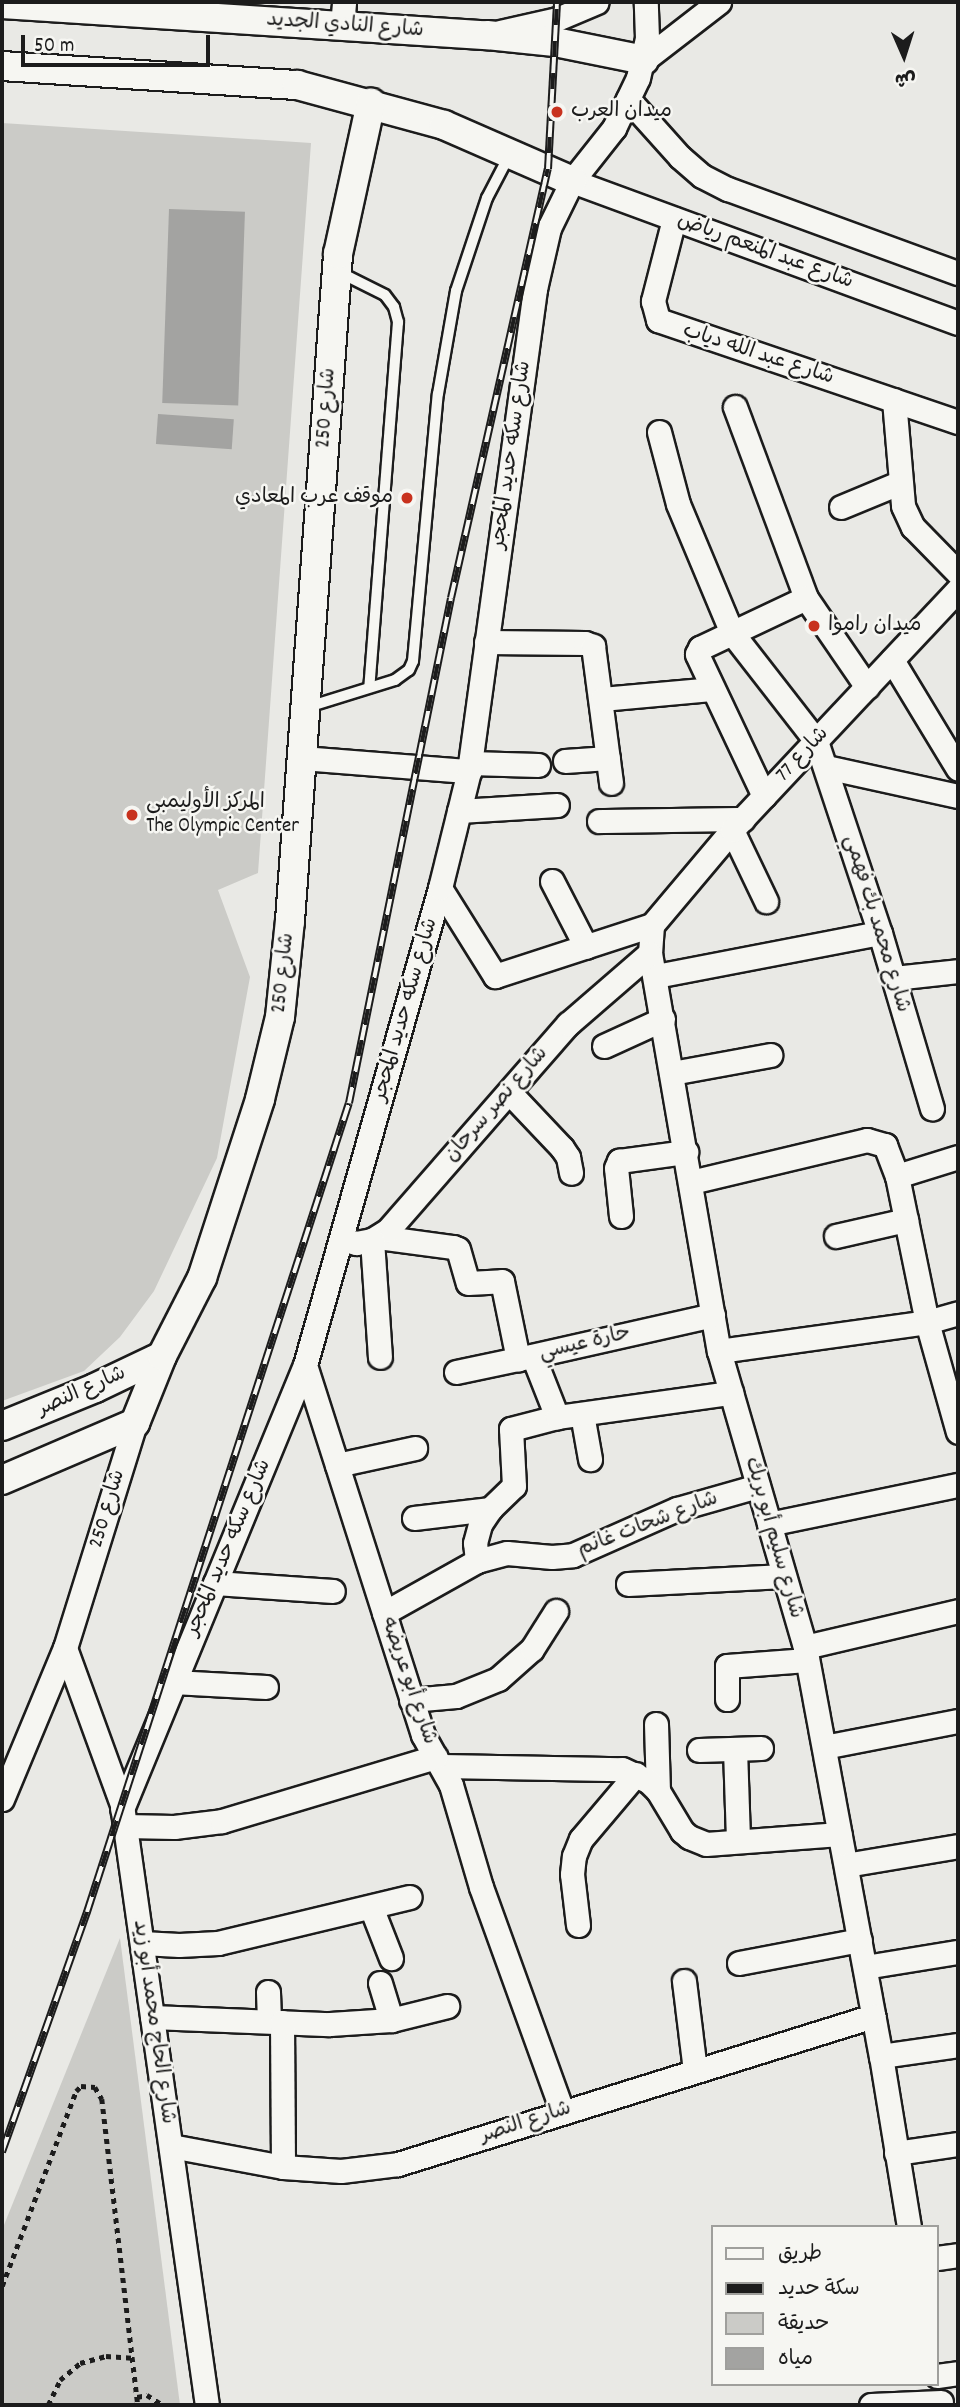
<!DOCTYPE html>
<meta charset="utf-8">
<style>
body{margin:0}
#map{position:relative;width:960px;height:2407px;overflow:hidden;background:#e9e9e5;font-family:Dekko,"Playpen Sans Arabic",sans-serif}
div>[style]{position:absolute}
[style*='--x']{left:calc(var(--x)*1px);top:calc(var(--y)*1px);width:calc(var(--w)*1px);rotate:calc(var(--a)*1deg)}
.green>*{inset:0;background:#cbcbc7}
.water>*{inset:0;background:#a3a3a1;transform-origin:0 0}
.path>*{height:4.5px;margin-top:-2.25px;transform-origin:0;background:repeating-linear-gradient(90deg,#1c1c1c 0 5px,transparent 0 10px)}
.roads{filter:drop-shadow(2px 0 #1c1c1c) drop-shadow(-2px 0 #1c1c1c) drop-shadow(0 2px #1c1c1c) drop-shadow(0 -2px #1c1c1c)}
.service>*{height:10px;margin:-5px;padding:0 5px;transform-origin:5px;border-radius:5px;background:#f6f6f2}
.minor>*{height:23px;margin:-11.5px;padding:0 11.5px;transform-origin:11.5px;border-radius:11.5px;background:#f6f6f2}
.tertiary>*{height:28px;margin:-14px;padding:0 14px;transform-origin:14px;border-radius:14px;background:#f6f6f2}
.rail>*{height:8px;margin-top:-4px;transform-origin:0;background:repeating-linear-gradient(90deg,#f6f6f2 0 16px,#1c1c1c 0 32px);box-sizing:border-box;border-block:2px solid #1c1c1c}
.dots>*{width:19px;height:19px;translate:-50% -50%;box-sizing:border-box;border:4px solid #f6f6f2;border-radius:50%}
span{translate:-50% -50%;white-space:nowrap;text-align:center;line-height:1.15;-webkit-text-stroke:5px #f6f6f2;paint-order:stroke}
.street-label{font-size:21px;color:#1c1c1c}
.poi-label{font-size:21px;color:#1c1c1c}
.left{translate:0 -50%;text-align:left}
.right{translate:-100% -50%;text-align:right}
.frame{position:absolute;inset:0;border:4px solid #1c1c1c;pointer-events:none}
.legend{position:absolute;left:711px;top:2225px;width:228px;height:161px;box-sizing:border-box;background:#f6f6f2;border:2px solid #9f9f9c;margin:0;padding:9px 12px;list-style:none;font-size:21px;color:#1c1c1c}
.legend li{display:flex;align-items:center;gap:14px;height:35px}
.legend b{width:35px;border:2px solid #9f9f9c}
.north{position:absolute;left:869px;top:21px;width:70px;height:70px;-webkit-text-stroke:5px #f6f6f2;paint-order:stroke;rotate:177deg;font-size:19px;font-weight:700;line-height:28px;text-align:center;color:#1c1c1c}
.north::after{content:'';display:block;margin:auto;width:24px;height:32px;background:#1c1c1c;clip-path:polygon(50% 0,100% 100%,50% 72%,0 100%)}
.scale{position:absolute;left:21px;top:35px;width:189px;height:32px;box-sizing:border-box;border:4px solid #1c1c1c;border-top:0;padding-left:9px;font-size:21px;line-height:24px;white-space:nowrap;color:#1c1c1c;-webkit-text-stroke:5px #f6f6f2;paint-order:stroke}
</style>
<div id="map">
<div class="green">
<div style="clip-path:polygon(2px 123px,311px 143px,258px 873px,218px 890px,250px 977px,217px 1158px,154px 1291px,120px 1337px,84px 1371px,2px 1401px)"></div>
<div style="clip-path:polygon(120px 1938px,180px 2405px,2px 2405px,2px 2230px)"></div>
</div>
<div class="water">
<div style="left:169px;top:209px;width:76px;height:194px;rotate:2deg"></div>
<div style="left:158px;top:414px;width:76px;height:30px;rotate:4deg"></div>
</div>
<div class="path">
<div style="--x:2;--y:2286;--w:209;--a:-69.2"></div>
<div style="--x:76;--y:2091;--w:7;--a:-45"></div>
<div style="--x:81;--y:2086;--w:14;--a:4"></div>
<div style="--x:95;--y:2087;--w:14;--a:60"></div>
<div style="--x:102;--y:2099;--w:308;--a:83.3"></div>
<div style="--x:137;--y:2397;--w:10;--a:-11"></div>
<div style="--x:147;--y:2395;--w:19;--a:32"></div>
<div style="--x:48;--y:2405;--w:28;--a:-64"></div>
<div style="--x:60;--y:2380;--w:26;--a:-40"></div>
<div style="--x:80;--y:2363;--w:27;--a:-15"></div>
<div style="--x:106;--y:2356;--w:26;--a:4"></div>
</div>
<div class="roads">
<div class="service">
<div style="--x:339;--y:272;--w:51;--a:26.6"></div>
<div style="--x:385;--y:295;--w:15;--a:53"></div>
<div style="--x:394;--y:307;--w:16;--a:75"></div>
<div style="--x:398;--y:322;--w:366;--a:94.5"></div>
<div style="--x:308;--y:707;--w:91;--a:-17.2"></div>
<div style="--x:395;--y:680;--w:17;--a:-36"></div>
<div style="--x:409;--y:670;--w:10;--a:-66"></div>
<div style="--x:413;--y:661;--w:268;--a:-84.7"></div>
<div style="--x:438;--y:394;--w:105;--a:-80.1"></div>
<div style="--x:456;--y:291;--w:98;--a:-71.6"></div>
<div style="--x:487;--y:198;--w:50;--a:-62.4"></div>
</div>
<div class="minor">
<div style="--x:342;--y:26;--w:24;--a:-85"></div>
<div style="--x:500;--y:32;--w:58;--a:-12.8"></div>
<div style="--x:557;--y:19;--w:43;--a:-23"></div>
<div style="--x:644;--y:60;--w:95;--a:-37.7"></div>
<div style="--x:628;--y:99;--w:78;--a:48.1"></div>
<div style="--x:680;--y:157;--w:29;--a:41"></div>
<div style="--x:702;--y:176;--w:29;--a:27"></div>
<div style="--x:728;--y:189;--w:245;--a:20.1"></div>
<div style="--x:572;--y:181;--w:411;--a:20.2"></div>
<div style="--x:674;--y:219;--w:85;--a:104.4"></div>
<div style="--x:653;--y:301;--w:20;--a:75"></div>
<div style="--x:658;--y:320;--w:317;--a:18.8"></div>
<div style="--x:894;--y:400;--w:106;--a:85.1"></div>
<div style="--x:903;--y:506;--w:23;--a:65"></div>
<div style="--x:913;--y:527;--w:64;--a:45.6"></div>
<div style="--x:735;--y:407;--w:204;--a:69.6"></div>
<div style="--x:806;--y:598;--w:108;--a:55.6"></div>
<div style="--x:659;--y:432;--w:74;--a:75.2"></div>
<div style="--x:678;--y:504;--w:140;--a:67.3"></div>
<div style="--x:732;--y:633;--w:137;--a:52.1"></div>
<div style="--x:816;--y:741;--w:202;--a:71.6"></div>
<div style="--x:880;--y:933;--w:183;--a:73.5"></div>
<div style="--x:841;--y:507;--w:63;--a:-22.5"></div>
<div style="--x:486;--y:642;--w:99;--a:0.6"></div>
<div style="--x:585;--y:643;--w:9;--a:21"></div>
<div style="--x:593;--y:646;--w:138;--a:82.5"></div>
<div style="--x:892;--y:660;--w:127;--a:58.8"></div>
<div style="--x:602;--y:699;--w:109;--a:-5.2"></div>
<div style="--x:302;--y:758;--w:168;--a:4.5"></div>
<div style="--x:565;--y:761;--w:43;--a:-4"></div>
<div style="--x:470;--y:763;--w:68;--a:1.7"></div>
<div style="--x:826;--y:767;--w:135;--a:12.4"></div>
<div style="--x:764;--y:796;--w:157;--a:-115.3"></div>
<div style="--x:697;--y:654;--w:7;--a:-63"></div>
<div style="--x:700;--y:648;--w:117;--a:-25.3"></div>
<div style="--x:459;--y:811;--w:98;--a:-3.5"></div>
<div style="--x:599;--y:821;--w:144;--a:-0.8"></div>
<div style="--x:732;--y:830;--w:79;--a:64.4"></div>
<div style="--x:552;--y:881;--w:74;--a:62.7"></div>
<div style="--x:440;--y:888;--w:104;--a:58"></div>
<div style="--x:495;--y:976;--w:165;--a:-18"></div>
<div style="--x:652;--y:925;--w:28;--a:94"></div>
<div style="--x:650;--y:953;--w:404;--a:80.2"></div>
<div style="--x:719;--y:1351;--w:308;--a:73.8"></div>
<div style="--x:805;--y:1647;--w:416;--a:79.5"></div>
<div style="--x:881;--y:2056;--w:173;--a:80.7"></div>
<div style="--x:652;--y:925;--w:124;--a:-49.9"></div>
<div style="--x:732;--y:830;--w:330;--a:-46.8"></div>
<div style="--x:656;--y:976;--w:228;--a:-10.9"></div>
<div style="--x:894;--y:978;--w:64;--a:-6.2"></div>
<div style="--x:604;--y:1046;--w:65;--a:-24.6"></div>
<div style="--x:672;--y:1073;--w:100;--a:-10.4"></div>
<div style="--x:509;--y:1092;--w:77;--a:46.6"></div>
<div style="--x:562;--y:1148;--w:11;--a:56"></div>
<div style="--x:568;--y:1157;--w:16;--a:79"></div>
<div style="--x:897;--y:1176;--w:64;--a:-17.3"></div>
<div style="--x:691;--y:1182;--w:181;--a:-13.4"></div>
<div style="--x:867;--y:1140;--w:19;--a:16"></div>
<div style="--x:885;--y:1145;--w:33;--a:69"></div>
<div style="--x:897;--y:1176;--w:149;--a:78.4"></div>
<div style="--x:927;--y:1322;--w:114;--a:74.3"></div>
<div style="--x:621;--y:1216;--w:48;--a:-95.9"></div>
<div style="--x:616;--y:1168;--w:8;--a:-67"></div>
<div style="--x:619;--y:1161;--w:68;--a:-7.7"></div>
<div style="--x:836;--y:1236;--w:72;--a:-12.9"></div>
<div style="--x:378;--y:1237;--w:76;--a:7.6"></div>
<div style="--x:453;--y:1247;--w:5;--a:22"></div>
<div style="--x:458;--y:1249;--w:35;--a:74"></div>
<div style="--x:468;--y:1283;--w:34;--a:-3"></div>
<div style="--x:502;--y:1281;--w:80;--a:78.4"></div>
<div style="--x:518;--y:1359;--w:200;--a:-12.7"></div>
<div style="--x:341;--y:1239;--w:16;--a:15"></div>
<div style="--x:356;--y:1243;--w:16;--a:-11"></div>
<div style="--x:372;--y:1240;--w:19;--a:-32"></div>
<div style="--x:388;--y:1230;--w:274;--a:-48.9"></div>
<div style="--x:568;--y:1024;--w:108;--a:-40.9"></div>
<div style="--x:372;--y:1240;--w:117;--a:86.1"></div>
<div style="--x:719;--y:1351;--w:210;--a:-7.9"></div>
<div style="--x:927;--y:1322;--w:32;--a:-16"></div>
<div style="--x:533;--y:1356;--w:66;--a:68.5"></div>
<div style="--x:305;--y:1365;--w:388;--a:72.3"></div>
<div style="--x:423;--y:1735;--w:57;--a:60.8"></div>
<div style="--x:451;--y:1785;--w:106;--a:73.6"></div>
<div style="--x:481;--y:1887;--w:238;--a:70.1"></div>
<div style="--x:456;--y:1372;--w:63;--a:-11.8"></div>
<div style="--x:582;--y:1414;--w:46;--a:79.9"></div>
<div style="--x:337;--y:1465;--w:80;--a:-12.3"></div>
<div style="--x:414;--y:1518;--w:77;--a:-6.8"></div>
<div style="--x:769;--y:1524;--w:193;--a:-11.7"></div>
<div style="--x:477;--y:1561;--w:18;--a:-96"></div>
<div style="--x:475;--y:1543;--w:20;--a:-75"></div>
<div style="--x:480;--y:1524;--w:18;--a:-56"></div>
<div style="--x:490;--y:1509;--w:33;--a:-44"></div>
<div style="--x:514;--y:1486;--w:57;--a:-93"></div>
<div style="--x:511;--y:1429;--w:48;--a:-14.6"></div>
<div style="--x:557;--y:1417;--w:176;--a:-7.9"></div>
<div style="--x:215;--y:1583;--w:118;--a:3.9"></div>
<div style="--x:628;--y:1584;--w:156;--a:-2.9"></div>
<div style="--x:384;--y:1613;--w:107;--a:-29.2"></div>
<div style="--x:477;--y:1561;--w:31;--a:-15"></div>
<div style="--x:507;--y:1553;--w:45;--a:5.1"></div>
<div style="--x:552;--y:1557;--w:21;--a:-5"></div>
<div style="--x:573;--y:1555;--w:114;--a:-23.9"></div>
<div style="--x:677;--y:1509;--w:84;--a:-15.9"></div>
<div style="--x:805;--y:1647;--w:157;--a:-13.2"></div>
<div style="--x:65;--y:1648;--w:167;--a:70"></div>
<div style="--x:122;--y:1805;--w:606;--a:81.94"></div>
<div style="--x:173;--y:1682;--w:93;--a:3.1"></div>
<div style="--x:727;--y:1699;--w:33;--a:-90"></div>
<div style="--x:727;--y:1666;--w:80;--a:-4.3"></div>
<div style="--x:411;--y:1700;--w:45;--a:-5.1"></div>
<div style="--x:456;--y:1696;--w:45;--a:-22"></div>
<div style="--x:498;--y:1679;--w:45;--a:-41.4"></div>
<div style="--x:532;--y:1649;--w:45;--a:-57.7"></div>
<div style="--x:656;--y:1724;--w:67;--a:88.3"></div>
<div style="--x:824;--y:1747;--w:136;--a:-11"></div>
<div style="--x:735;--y:1749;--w:92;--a:88.1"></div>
<div style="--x:699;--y:1750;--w:62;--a:-1.8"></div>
<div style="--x:442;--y:1766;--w:180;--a:1"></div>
<div style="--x:622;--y:1769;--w:29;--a:25"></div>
<div style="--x:648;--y:1781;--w:14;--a:45"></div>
<div style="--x:658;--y:1791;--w:47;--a:59"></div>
<div style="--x:682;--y:1831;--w:9;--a:41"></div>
<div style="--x:689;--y:1837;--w:18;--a:22"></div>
<div style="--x:706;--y:1844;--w:134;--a:-4.3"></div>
<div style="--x:2;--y:1799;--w:164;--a:-67.4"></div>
<div style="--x:65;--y:1648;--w:236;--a:-72.7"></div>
<div style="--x:122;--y:1809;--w:480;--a:-67.6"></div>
<div style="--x:305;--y:1365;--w:496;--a:-74.2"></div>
<div style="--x:440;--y:888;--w:121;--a:-76.1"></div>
<div style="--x:469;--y:771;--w:486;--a:-82.2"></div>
<div style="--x:535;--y:289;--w:63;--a:-77.1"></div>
<div style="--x:549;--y:228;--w:52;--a:-63.9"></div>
<div style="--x:572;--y:181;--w:68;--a:-51.6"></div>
<div style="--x:614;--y:128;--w:55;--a:-64.4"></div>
<div style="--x:638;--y:78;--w:41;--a:-77.3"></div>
<div style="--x:647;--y:38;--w:36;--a:-92"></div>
<div style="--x:125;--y:1826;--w:49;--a:1.2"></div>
<div style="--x:174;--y:1827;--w:48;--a:-7.1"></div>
<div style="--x:222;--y:1821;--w:223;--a:-16.7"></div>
<div style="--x:846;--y:1865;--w:114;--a:-9.6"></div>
<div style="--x:371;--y:1907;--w:55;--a:68.6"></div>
<div style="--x:578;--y:1925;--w:51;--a:-96.7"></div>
<div style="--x:572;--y:1874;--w:18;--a:-84"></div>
<div style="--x:574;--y:1856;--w:18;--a:-68"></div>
<div style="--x:581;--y:1839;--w:85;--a:-49.8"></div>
<div style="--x:142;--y:1943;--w:37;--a:3"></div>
<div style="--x:179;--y:1945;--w:39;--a:-3"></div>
<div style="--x:218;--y:1943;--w:197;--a:-13.5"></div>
<div style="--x:739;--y:1963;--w:123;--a:-10.8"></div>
<div style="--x:865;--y:1967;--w:94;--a:-9.2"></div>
<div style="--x:684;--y:1981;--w:90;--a:83"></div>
<div style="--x:380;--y:1983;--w:39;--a:73"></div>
<div style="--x:268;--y:1992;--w:29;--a:88"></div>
<div style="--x:152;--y:2017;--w:178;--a:2.3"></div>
<div style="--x:330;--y:2024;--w:61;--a:-3.8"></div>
<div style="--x:391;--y:2020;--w:58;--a:-14"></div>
<div style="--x:282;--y:2022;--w:145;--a:89.6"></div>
<div style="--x:881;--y:2056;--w:78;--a:-8.1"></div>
<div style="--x:171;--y:2146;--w:114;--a:10.6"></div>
<div style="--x:283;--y:2167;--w:58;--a:3.9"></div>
<div style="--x:341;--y:2171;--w:57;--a:-7"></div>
<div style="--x:398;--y:2164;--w:498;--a:-17.3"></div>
<div style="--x:896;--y:2153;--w:63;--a:-8.3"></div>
<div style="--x:937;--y:2258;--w:21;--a:-8"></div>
<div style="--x:937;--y:2376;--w:21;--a:-8"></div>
<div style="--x:871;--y:2405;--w:70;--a:-2.5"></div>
</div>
<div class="tertiary">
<div style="--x:2;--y:4;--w:486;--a:3.7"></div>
<div style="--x:487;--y:35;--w:68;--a:5.9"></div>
<div style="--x:555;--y:42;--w:91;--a:11.4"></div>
<div style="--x:2;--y:66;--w:296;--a:3.7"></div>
<div style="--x:297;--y:85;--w:152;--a:15.2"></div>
<div style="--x:444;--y:125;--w:140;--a:23.6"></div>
<div style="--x:2;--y:1426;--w:100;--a:-22.2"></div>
<div style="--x:95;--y:1388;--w:74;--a:-25.5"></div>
<div style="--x:2;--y:1480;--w:145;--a:-23.2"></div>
<div style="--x:135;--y:1423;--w:72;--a:-68.1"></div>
<div style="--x:162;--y:1356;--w:88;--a:-62.9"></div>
<div style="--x:202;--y:1278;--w:188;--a:-72"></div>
<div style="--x:260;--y:1099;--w:84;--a:-76.3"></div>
<div style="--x:280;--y:1017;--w:97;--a:-84.1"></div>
<div style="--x:290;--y:921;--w:669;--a:-85.88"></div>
<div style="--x:338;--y:254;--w:155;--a:-77.7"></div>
</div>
</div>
<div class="rail">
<div style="--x:2;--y:2152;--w:255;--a:-70.5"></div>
<div style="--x:87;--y:1912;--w:850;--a:-72.06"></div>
<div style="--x:349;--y:1103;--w:515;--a:-78.58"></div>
<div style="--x:451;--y:598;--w:440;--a:-77.3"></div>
<div style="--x:548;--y:169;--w:167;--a:-86.9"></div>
</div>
<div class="dots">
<div style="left:557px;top:112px;background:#c8321e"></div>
<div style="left:407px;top:498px;background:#c8321e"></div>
<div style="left:814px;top:626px;background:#c8321e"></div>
<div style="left:132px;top:815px;background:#c8321e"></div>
</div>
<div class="street-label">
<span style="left:345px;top:26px;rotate:4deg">شارع النادي الجديد</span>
<span style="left:765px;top:252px;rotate:20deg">شارع عبد المنعم رياض</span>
<span style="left:758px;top:355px;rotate:18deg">شارع عبد الله دياب</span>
<span style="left:327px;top:408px;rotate:-86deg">شارع 250</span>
<span style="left:512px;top:455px;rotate:-82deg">شارع سكه حديد المحجر</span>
<span style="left:803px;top:755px;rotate:-47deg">شارع 77</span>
<span style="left:876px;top:924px;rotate:73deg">شارع محمد بك فهمي</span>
<span style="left:284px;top:973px;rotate:-84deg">شارع 250</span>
<span style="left:406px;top:1010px;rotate:-74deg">شارع سكه حديد المحجر</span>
<span style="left:497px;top:1105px;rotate:-49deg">شارع نصر سرحان</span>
<span style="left:585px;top:1344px;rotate:-13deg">حارة عيسي</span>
<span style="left:82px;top:1392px;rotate:-24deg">شارع النصر</span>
<span style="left:108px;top:1509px;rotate:-73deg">شارع 250</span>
<span style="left:648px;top:1525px;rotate:-21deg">شارع شحات غانم</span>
<span style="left:773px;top:1538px;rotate:74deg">شارع سليم أبو بريك</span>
<span style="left:229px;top:1548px;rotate:-67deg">شارع سكه حديد المحجر</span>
<span style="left:408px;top:1681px;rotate:71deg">شارع أبو عريضه</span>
<span style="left:153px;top:2022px;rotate:82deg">شارع الحاج محمد أبو زيد</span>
<span style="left:526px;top:2123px;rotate:-18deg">شارع النصر</span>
</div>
<div class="poi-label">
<span class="left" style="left:571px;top:112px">ميدان العرب</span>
<span class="right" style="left:393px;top:498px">موقف عرب المعادي</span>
<span class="left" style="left:828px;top:626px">ميدان راموا</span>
<span class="left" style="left:146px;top:815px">المركز الأوليمبى<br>The Olympic Center</span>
</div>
<div class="frame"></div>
<ul class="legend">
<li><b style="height:9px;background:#f6f6f2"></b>طريق</li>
<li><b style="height:9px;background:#1c1c1c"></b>سكة حديد</li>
<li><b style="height:19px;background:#cbcbc7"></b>حديقة</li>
<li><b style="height:19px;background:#a3a3a1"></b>مياه</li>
</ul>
<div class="north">ش</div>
<div class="scale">50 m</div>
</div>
